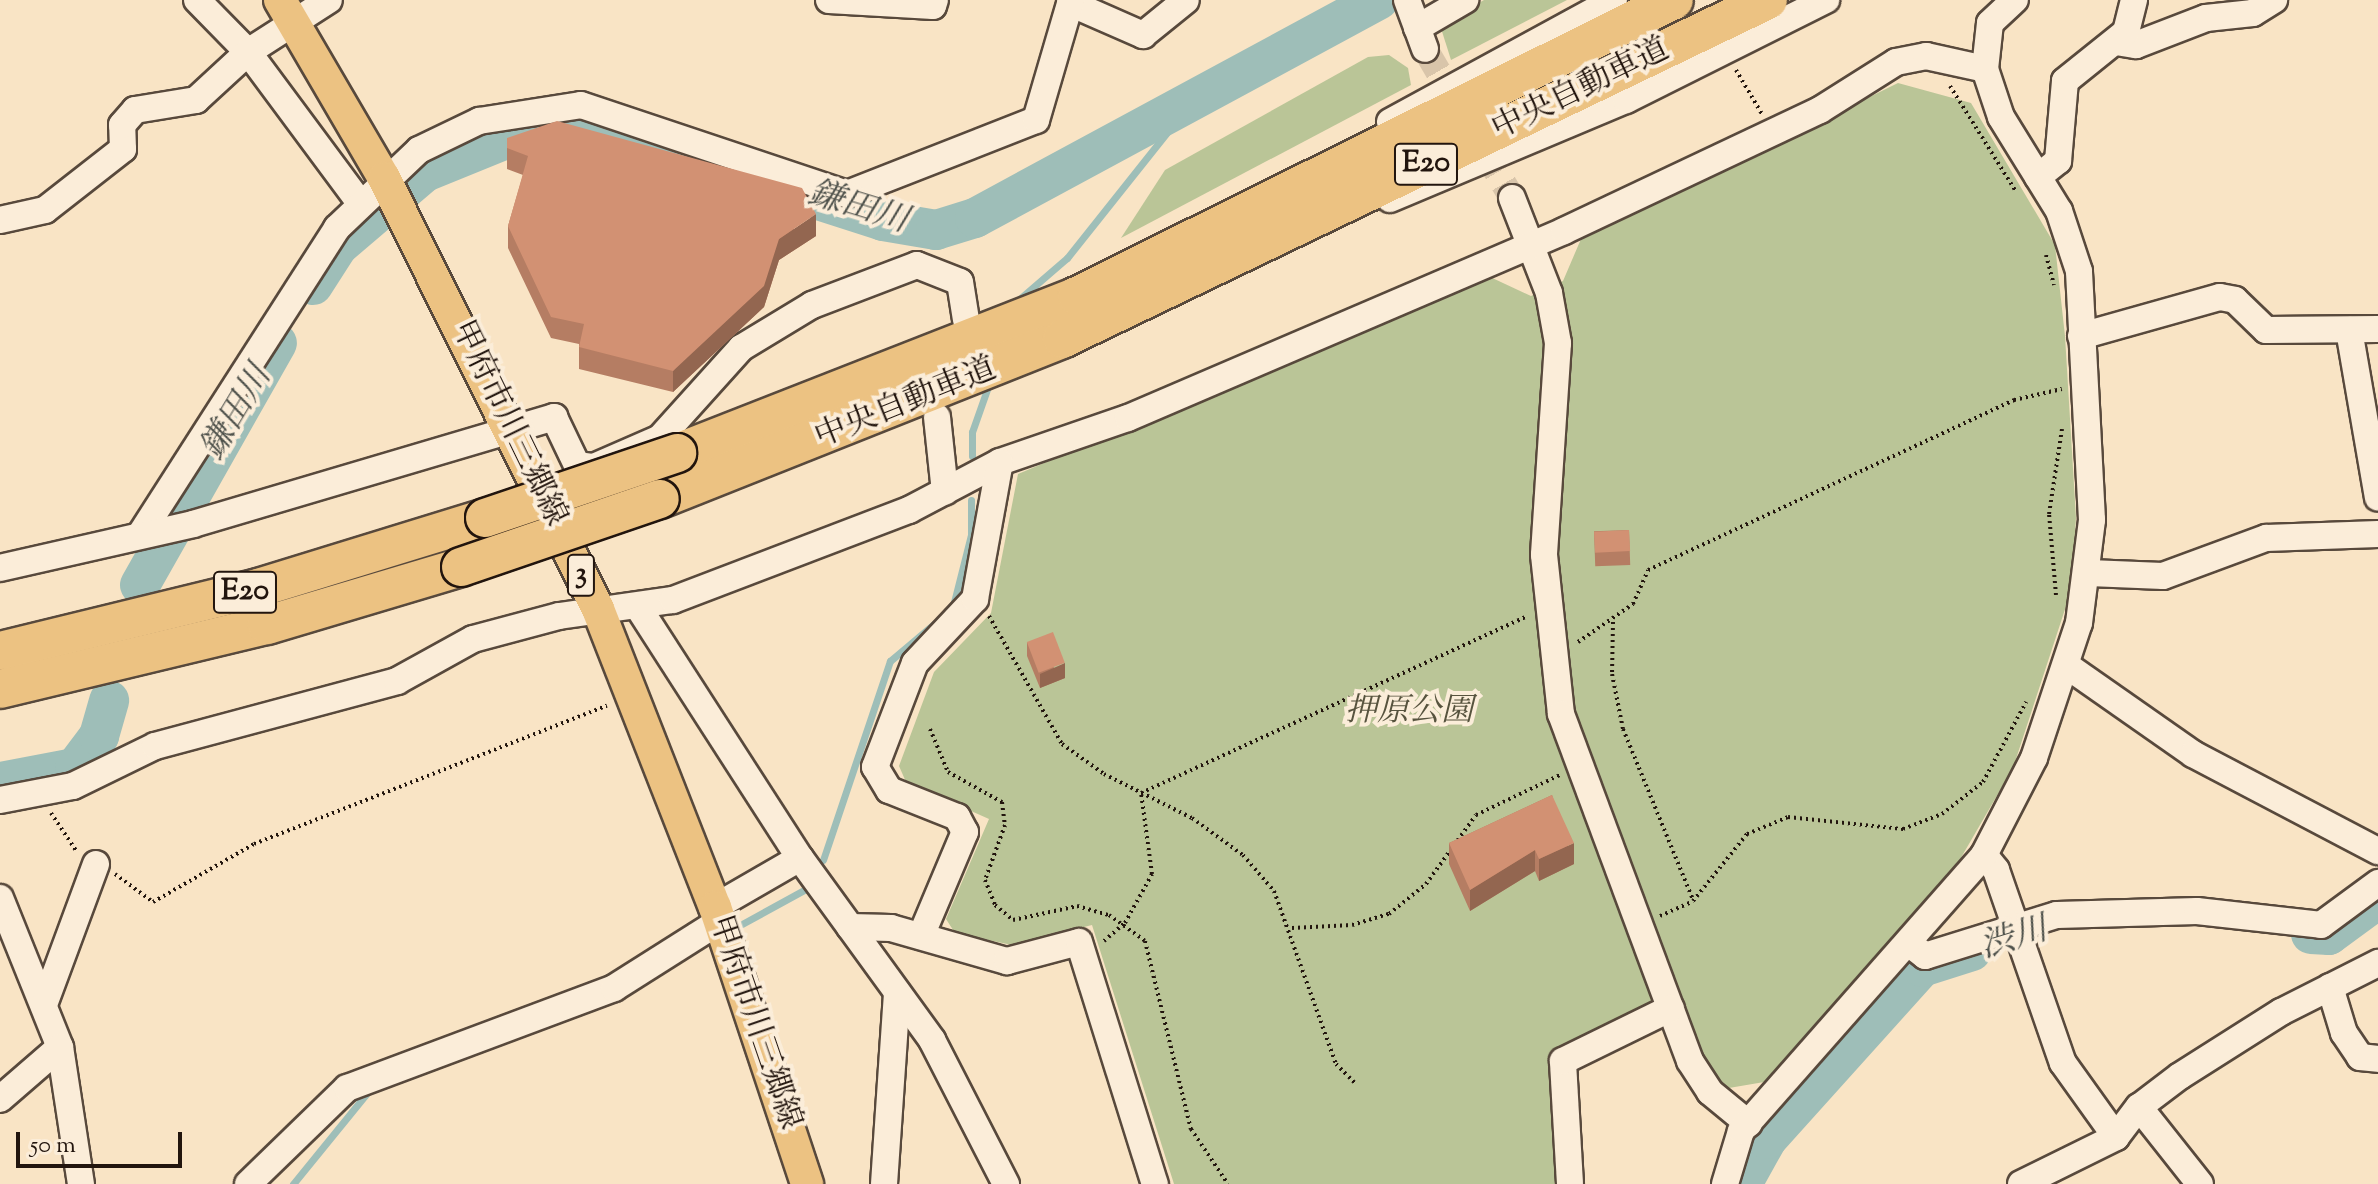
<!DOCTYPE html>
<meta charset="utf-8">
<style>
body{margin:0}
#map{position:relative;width:2378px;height:1184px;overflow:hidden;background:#f9e4c5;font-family:"Sorts Mill Goudy","Noto Serif JP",serif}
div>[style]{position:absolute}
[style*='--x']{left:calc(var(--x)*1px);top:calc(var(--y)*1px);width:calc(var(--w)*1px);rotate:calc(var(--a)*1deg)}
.green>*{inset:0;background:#bac597}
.stream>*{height:7px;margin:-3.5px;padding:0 3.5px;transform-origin:3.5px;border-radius:3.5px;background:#9ebeb8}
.river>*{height:40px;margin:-20px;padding:0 20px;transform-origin:20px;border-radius:20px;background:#9ebeb8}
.minor-tunnel>*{height:26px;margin-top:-13px;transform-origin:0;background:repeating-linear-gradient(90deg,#d9c5aa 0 26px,transparent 0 39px)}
.path>*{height:4px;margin-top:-2px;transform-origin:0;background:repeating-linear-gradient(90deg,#22150e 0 2px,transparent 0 6px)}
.roads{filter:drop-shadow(2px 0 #58493c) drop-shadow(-2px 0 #58493c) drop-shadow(0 2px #58493c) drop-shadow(0 -2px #58493c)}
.minor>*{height:26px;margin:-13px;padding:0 13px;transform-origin:13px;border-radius:13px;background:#fbedd9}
.major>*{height:32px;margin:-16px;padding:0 16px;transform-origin:16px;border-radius:16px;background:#ecc282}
.highway>*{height:38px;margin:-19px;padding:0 19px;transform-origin:19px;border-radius:19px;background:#ecc282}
.bridges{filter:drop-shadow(2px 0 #22150e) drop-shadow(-2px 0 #22150e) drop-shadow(0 2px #22150e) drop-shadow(0 -2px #22150e)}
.highway-bridge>*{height:38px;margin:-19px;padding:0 19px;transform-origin:19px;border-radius:19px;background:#ecc282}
.wall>*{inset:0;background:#b57d63;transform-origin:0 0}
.shaded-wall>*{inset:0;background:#936650}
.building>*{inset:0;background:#d29173;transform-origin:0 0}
span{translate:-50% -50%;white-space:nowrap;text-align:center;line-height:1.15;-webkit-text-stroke:8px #fbedd9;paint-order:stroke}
.shield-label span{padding:2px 6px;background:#fbedd9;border:2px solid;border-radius:6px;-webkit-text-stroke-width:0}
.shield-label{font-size:30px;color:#22150e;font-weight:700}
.street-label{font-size:32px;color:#22150e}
.park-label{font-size:32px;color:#57533e;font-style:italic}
.water-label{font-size:34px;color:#4d504a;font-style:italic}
.scale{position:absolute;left:16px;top:1132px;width:166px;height:36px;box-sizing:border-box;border:4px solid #22150e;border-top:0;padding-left:10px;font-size:24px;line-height:28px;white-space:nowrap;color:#22150e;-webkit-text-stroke:6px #fbedd9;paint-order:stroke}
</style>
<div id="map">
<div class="green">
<div style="clip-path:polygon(1484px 0,1567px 0,1451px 60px,1440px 25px)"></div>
<div style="clip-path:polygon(1389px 55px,1408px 68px,1411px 85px,1121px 238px,1165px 170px,1368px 57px)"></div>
<div style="clip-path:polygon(1898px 83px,1971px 103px,2055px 245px,2065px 336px,2076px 518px,2071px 591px,2013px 768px,1955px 868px,1776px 1080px,1723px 1089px,1701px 1069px,1678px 993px,1556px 1055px,1565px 1184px,1174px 1184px,1092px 925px,1012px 945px,955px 933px,946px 919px,989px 819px,906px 782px,899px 766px,934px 672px,991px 613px,1018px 474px,1488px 276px,1531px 296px,1563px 281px,1581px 239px)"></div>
</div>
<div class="stream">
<div style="--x:1017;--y:301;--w:66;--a:-40.7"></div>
<div style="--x:1067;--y:258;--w:193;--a:-51.5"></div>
<div style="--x:972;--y:456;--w:24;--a:-90"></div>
<div style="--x:972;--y:432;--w:54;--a:-70.6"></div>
<div style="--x:953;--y:606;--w:73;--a:-75.8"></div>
<div style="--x:971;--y:535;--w:35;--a:-90"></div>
<div style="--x:823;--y:860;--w:210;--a:-71.4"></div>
<div style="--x:890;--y:661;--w:59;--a:-40.2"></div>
<div style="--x:742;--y:924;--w:73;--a:-28.7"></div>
<div style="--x:293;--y:1184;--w:117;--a:-50.9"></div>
</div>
<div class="river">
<div style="--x:313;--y:285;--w:46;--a:-57.3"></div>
<div style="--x:338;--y:246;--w:114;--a:-40.4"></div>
<div style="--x:425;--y:172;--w:106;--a:-22.2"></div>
<div style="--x:523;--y:132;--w:73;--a:-10.2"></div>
<div style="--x:595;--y:119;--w:103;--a:22.8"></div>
<div style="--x:690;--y:159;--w:203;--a:17.8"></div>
<div style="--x:883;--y:221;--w:54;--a:9.6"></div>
<div style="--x:936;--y:230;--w:41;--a:-17.1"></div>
<div style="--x:975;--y:218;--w:459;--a:-28.4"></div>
<div style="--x:140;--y:585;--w:278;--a:-60.5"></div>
<div style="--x:0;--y:782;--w:76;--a:-10.6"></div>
<div style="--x:75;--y:768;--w:40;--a:-53"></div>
<div style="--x:99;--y:736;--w:37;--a:-74"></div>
<div style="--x:2311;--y:934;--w:18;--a:3"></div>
<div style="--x:2329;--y:935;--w:61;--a:-36.3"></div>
<div style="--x:1742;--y:1184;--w:51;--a:-60.9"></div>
<div style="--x:1767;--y:1139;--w:232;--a:-48"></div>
<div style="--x:1922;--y:967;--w:52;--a:-17.7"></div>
</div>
<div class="minor-tunnel">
<div style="--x:1425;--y:49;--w:173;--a:59.7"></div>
</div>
<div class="path">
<div style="--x:1736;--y:70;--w:51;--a:59.4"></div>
<div style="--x:1950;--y:86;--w:123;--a:58"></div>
<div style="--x:2046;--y:255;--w:31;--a:75"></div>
<div style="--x:2056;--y:595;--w:81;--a:-94.9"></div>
<div style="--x:2049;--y:514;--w:86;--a:-81.3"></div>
<div style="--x:989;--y:616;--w:147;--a:60.3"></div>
<div style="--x:1062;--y:744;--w:52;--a:35.5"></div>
<div style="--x:1104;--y:774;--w:98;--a:26.6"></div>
<div style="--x:1192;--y:818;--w:63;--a:36"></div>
<div style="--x:1243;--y:855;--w:48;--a:49.3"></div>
<div style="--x:1274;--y:891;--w:184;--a:70.3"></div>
<div style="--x:1336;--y:1064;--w:28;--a:45"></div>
<div style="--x:1613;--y:622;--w:52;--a:91.1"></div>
<div style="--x:1612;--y:674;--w:56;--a:78.7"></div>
<div style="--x:1623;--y:729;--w:185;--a:67.7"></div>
<div style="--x:1578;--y:642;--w:67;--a:-34.6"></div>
<div style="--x:1633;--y:604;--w:37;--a:-66"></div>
<div style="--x:1648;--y:570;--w:404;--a:-24.9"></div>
<div style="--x:2014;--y:400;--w:49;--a:-12.9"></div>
<div style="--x:930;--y:729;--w:47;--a:67.3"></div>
<div style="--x:948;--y:772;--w:62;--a:29.1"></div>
<div style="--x:1002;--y:802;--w:23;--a:83"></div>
<div style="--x:1005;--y:825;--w:59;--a:110"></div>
<div style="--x:985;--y:880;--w:27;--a:68"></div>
<div style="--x:995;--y:905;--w:23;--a:40"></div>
<div style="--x:1013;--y:920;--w:66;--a:-12.3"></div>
<div style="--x:1077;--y:906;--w:33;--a:16"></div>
<div style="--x:1109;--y:915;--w:44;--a:35.8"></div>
<div style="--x:1145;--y:941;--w:194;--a:76.3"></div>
<div style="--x:1191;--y:1129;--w:66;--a:56.1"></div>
<div style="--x:51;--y:813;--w:47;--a:56.3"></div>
<div style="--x:115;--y:874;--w:47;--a:36.4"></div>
<div style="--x:153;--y:902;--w:116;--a:-29.9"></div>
<div style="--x:254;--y:844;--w:379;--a:-21.4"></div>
<div style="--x:1660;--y:916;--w:36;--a:-24"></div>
<div style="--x:1693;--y:901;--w:86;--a:-51.1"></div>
<div style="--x:1747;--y:834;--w:44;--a:-22.5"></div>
<div style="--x:1788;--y:817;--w:116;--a:6"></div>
<div style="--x:1903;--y:829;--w:42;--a:-21"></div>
<div style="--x:1942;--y:814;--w:52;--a:-38"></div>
<div style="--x:1983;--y:782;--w:91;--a:-61.7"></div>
<div style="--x:1292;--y:928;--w:60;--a:-2.9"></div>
<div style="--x:1352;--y:925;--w:39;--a:-17"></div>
<div style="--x:1389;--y:914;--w:48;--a:-39"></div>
<div style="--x:1426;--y:884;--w:85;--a:-54.1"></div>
<div style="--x:1476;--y:815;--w:93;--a:-25.5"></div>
<div style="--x:1104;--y:941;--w:28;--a:-41"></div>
<div style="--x:1125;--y:923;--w:56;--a:-61.1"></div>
<div style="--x:1152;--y:874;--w:82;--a:-97.7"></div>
<div style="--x:1141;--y:793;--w:425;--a:-24.6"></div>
</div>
<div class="roads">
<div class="minor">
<div style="--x:197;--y:0;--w:73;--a:45.6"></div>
<div style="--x:248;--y:52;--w:96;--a:-32.7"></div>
<div style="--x:829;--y:0;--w:104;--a:3.3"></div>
<div style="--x:933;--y:6;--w:6;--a:-72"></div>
<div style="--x:1407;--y:0;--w:52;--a:69.8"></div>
<div style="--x:1070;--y:3;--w:80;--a:23.7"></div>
<div style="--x:1143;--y:35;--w:55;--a:-39.1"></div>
<div style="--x:1417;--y:28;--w:56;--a:-30.3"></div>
<div style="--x:2116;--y:42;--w:20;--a:9"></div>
<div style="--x:2136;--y:45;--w:75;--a:-21.1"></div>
<div style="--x:2206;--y:18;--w:47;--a:-6.1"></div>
<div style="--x:2253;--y:13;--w:25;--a:-32"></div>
<div style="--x:1390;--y:122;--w:255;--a:-28.6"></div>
<div style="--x:2038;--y:177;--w:26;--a:-39"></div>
<div style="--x:2058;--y:161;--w:80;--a:-85"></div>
<div style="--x:2065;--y:81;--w:78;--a:-38.8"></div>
<div style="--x:2126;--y:32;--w:33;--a:-76"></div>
<div style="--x:1512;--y:198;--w:102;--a:68.7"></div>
<div style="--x:1549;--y:293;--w:51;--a:79.8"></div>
<div style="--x:1558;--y:343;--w:212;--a:93.8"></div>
<div style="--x:1544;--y:555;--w:160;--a:83.9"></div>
<div style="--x:1561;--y:714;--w:370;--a:69.6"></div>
<div style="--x:1690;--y:1061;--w:37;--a:57"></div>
<div style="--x:1710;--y:1092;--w:50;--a:39.4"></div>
<div style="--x:1390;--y:199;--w:256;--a:-22.8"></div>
<div style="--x:1626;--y:100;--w:224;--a:-26.6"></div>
<div style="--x:0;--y:220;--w:46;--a:-12.5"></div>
<div style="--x:45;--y:210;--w:99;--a:-38"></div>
<div style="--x:123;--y:149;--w:24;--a:-92"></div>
<div style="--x:122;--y:125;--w:20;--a:-49"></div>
<div style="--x:135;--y:110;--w:62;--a:-9.3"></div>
<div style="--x:196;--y:100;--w:71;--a:-42.7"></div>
<div style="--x:248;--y:52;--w:188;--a:53.4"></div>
<div style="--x:2349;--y:330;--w:170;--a:80.2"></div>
<div style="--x:2081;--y:336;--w:144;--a:-15.7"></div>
<div style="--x:2220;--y:297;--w:15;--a:11"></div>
<div style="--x:2235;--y:300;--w:43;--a:44.1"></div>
<div style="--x:2266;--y:330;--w:112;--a:-0.5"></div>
<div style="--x:937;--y:417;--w:75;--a:83.9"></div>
<div style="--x:140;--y:535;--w:365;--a:-57.3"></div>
<div style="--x:337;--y:228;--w:113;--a:-43.6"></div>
<div style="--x:419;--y:150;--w:67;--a:-25.8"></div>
<div style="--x:479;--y:121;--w:103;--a:-8.9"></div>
<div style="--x:581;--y:105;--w:280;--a:18.5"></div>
<div style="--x:847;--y:194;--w:203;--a:-21.4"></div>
<div style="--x:1036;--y:120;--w:125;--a:-73.7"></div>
<div style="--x:0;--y:568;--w:198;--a:-12.8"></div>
<div style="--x:193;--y:524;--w:377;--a:-16.5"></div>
<div style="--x:554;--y:417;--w:53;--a:64.4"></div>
<div style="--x:577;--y:465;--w:17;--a:7"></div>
<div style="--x:594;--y:467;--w:72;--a:-23.7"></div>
<div style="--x:660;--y:438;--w:121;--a:-48"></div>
<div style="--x:741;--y:348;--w:83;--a:-31.2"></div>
<div style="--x:812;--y:305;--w:112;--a:-20.9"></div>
<div style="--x:917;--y:265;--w:46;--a:21.6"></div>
<div style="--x:960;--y:282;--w:38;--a:81"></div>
<div style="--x:2089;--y:573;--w:74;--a:2.3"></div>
<div style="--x:2163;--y:576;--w:110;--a:-20.3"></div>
<div style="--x:2266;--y:538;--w:112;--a:-2"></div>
<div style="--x:640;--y:610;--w:295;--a:57.2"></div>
<div style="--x:800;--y:858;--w:225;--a:54"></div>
<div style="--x:932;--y:1040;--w:162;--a:62.8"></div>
<div style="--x:2066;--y:665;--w:155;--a:35"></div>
<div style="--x:2193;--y:754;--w:209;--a:27.7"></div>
<div style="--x:0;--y:800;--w:74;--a:-10.9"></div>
<div style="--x:73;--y:786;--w:91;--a:-26"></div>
<div style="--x:155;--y:746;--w:251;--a:-15"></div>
<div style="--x:397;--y:681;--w:87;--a:-28.9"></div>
<div style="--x:473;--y:639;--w:89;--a:-15"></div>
<div style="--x:559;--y:616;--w:115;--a:-8"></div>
<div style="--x:673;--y:600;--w:253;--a:-20.9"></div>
<div style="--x:909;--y:510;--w:103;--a:-27.8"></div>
<div style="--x:1000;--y:462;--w:135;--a:-19"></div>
<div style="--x:1128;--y:418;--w:474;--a:-23.2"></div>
<div style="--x:1564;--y:231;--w:283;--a:-25.3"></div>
<div style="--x:1820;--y:110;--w:90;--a:-32.3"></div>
<div style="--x:1896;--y:62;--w:31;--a:-11"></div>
<div style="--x:1926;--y:56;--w:60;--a:12.4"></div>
<div style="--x:1984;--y:855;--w:19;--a:51"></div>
<div style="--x:1996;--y:870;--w:204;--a:70.9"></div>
<div style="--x:2063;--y:1063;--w:91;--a:54.4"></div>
<div style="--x:0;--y:898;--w:161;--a:68.1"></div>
<div style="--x:60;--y:1047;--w:139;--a:81.3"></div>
<div style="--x:715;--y:907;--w:98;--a:-30"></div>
<div style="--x:850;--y:927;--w:41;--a:1.4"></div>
<div style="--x:891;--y:928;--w:121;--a:15.9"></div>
<div style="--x:1007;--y:961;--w:74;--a:-14.8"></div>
<div style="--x:1079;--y:942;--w:254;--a:72.6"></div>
<div style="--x:921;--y:936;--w:113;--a:-67.1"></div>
<div style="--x:965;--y:832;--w:17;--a:-118"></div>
<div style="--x:957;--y:817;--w:73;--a:-158.3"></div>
<div style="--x:889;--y:790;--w:27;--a:-121"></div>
<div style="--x:875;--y:767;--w:111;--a:-69"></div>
<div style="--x:915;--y:663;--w:88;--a:-46.8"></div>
<div style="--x:975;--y:599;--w:139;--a:-79.7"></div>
<div style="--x:1911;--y:945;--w:18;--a:38"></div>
<div style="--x:1925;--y:956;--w:138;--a:-17.3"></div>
<div style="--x:2057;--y:915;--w:140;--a:-1.6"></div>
<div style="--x:2197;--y:911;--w:125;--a:6.4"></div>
<div style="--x:2321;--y:925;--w:71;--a:-36.4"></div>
<div style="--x:2330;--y:987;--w:48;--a:73.1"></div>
<div style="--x:2344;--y:1033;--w:29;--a:56"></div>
<div style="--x:2360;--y:1057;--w:18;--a:6"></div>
<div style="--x:45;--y:1002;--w:147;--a:-69.7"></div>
<div style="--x:0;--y:1099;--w:79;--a:-40.9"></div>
<div style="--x:2139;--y:1107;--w:98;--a:51.6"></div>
<div style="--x:248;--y:1184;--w:138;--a:-44.1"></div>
<div style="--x:347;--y:1088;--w:285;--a:-20.5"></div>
<div style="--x:614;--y:988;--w:125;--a:-32.3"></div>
<div style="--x:884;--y:1184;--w:192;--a:-86.1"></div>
<div style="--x:1570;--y:1184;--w:123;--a:-93.3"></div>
<div style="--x:1563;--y:1061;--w:120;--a:-26.1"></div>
<div style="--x:1725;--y:1184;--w:55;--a:-73.2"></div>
<div style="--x:1741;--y:1131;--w:368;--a:-48.6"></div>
<div style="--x:1984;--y:855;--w:109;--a:-62.7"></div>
<div style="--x:2034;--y:758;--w:142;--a:-71.6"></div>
<div style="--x:2079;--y:623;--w:104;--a:-82.8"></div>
<div style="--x:2092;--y:520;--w:249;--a:-93"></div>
<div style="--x:2079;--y:271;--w:63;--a:-108.4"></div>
<div style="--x:2059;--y:211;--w:110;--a:-121.7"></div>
<div style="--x:2001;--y:117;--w:51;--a:-108.4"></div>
<div style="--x:1985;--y:69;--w:46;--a:-83.8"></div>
<div style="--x:1990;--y:23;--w:34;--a:-43"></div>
<div style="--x:2021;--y:1184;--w:106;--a:-26.3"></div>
<div style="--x:2116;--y:1137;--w:38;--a:-53"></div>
<div style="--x:2139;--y:1107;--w:51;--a:-37.1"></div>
<div style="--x:2180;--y:1076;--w:120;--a:-32.4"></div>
<div style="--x:2281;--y:1012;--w:109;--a:-26.8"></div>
</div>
<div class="major">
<div style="--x:280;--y:0;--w:206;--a:59.7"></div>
<div style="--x:384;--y:178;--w:481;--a:63.6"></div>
<div style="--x:598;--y:609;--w:320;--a:68.6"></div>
<div style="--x:715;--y:907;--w:292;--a:71.6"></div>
</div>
<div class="highway">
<div style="--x:677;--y:453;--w:430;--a:-21.4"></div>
<div style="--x:1077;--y:296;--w:666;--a:-26.37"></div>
<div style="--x:660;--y:499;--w:433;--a:-21.7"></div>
<div style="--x:1062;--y:339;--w:783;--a:-25.65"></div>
<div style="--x:0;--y:651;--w:266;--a:-13.7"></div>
<div style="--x:258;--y:588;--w:238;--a:-17.1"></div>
<div style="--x:0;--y:689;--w:275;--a:-13.5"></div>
<div style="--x:267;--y:625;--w:202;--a:-16.6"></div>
</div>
</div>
<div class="bridges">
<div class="highway-bridge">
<div style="--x:485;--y:518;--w:203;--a:-18.7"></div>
<div style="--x:461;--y:567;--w:210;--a:-18.9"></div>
</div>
</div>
<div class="wall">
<div style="clip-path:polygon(507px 138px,816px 236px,779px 260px,764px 307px,673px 392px,579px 369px,579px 344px,551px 338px,508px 248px,508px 226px,523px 175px,507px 169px)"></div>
<div style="left:1629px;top:530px;width:35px;height:35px;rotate:88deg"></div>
<div style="clip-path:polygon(1027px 642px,1065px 678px,1040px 688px,1027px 656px)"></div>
<div style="clip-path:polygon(1552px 795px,1574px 864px,1539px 881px,1535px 871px,1470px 911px,1449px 864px,1449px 843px)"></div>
</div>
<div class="shaded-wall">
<div style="clip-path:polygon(816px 214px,816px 236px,779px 260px,764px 307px,673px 392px,673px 371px,779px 239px)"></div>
<div style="clip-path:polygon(1065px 663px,1065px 678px,1040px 688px,1040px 674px)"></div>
<div style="clip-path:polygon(1574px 843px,1574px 864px,1539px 881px,1539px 859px)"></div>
<div style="clip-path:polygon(1535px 850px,1535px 871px,1470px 911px,1470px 890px)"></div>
</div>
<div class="building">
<div style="clip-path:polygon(557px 121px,802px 188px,816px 214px,779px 239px,764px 286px,673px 371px,579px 347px,584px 324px,551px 317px,508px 226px,528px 156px,507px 148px,507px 138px)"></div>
<div style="left:1629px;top:530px;width:21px;height:35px;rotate:87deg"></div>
<div style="left:1053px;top:632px;width:33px;height:28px;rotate:69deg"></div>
<div style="clip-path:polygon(1552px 795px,1574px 843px,1539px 859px,1535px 850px,1470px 890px,1449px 843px)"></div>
</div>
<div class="shield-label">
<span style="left:1426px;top:164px">E20</span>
<span style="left:581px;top:575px">3</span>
<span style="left:245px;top:592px">E20</span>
</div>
<div class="street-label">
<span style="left:1581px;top:90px;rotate:-26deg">中央自動車道</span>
<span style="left:906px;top:404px;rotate:-22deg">中央自動車道</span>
<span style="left:508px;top:424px;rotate:64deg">甲府市川三郷線</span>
<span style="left:754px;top:1023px;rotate:71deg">甲府市川三郷線</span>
</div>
<div class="park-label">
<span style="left:1409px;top:712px">押原公園</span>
</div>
<div class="water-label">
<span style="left:858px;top:208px;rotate:17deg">鎌田川</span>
<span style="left:237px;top:413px;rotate:-59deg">鎌田川</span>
<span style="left:2014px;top:939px;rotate:-17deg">渋川</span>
</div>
<div class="scale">50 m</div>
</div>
